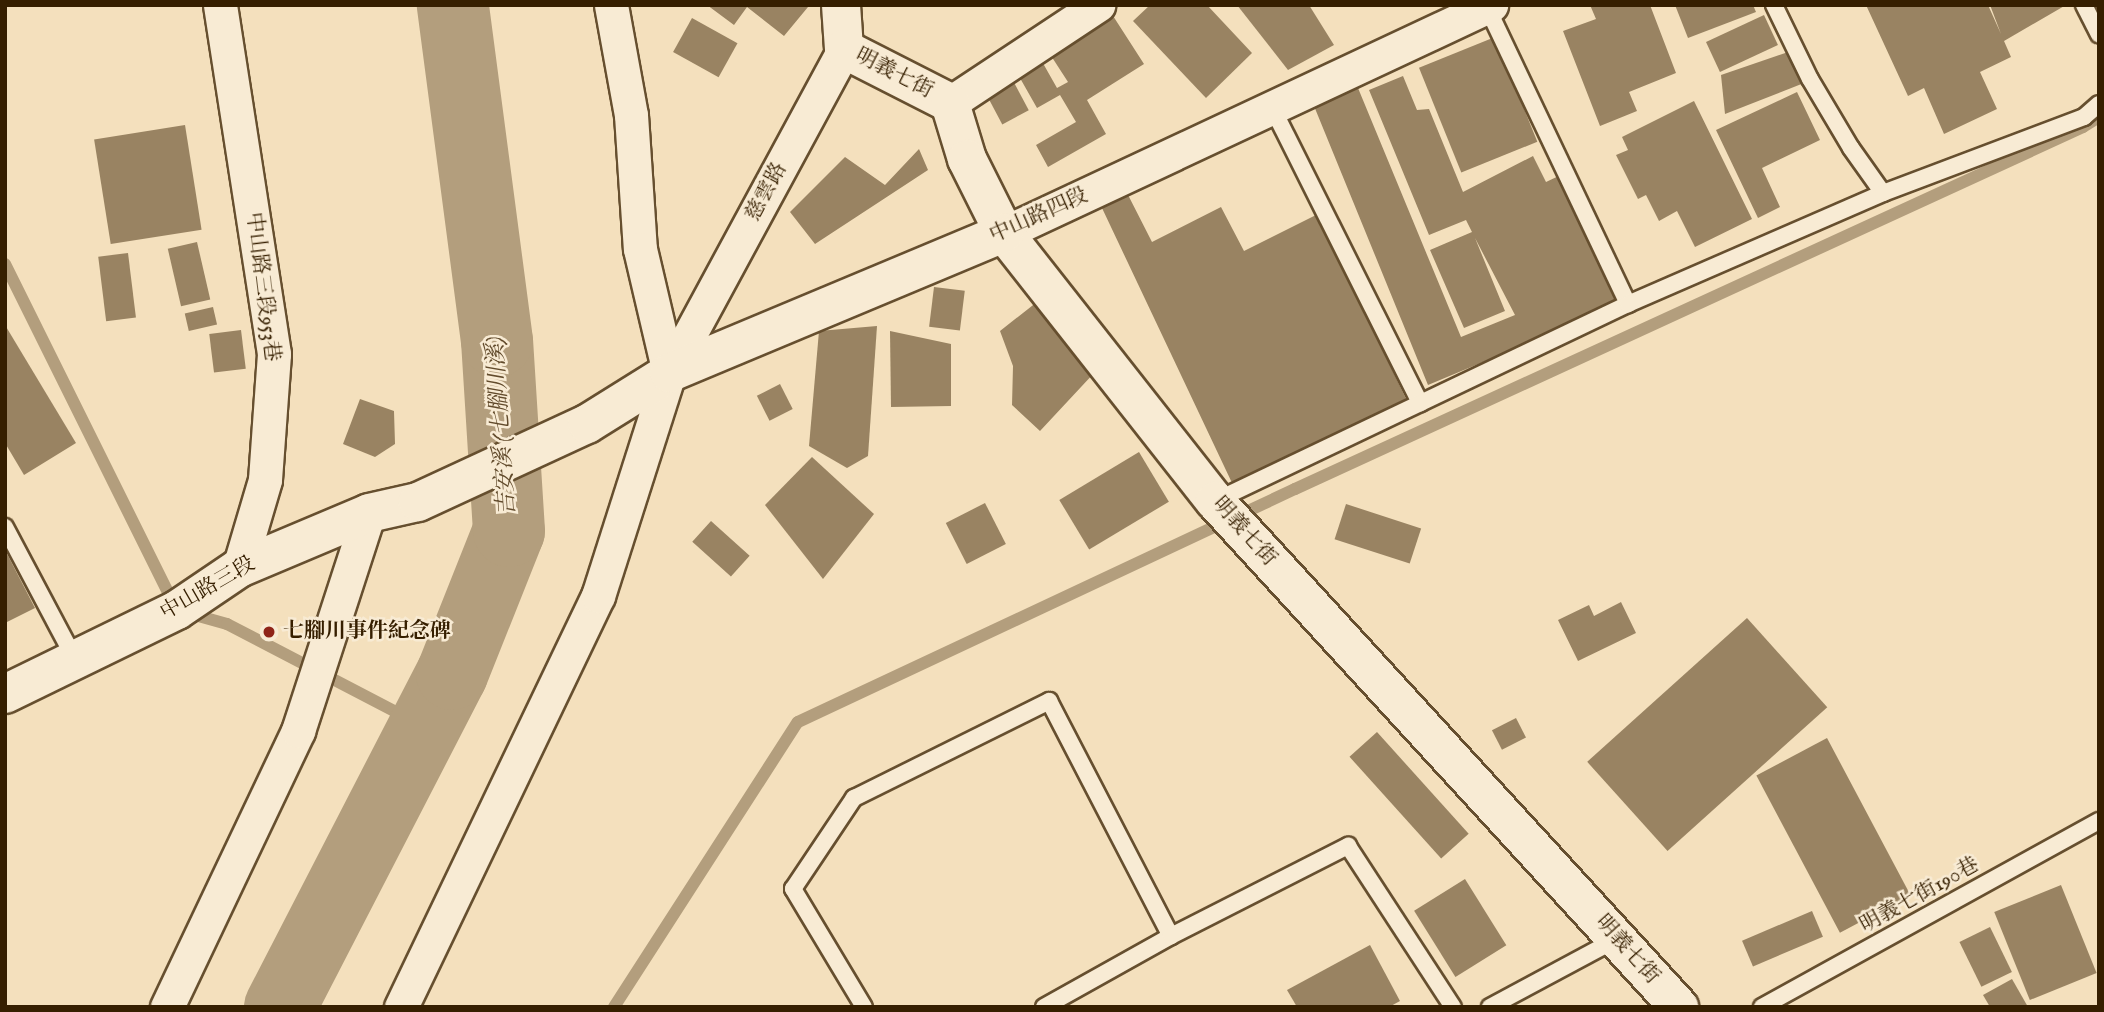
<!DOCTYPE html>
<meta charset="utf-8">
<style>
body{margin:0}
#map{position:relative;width:2104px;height:1012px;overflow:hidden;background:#f4e0bd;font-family:"IM FELL English","Noto Serif TC",serif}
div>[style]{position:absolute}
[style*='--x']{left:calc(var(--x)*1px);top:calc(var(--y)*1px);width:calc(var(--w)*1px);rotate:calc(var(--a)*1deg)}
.stream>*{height:12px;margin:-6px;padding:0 6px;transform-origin:6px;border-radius:6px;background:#b39e7d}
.river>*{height:72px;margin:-36px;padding:0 36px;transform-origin:36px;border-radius:36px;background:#b39e7d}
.building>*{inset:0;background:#998362;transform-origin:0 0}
.roads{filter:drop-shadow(2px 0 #664f2f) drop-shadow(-2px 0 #664f2f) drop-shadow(0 2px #664f2f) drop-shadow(0 -2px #664f2f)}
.lane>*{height:16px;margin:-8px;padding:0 8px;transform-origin:8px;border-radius:8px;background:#f8ebd4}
.street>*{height:33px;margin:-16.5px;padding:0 16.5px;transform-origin:16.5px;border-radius:16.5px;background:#f8ebd4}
.secondary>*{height:38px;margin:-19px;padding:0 19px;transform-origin:19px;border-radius:19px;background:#f8ebd4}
.dots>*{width:19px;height:19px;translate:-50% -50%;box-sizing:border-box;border:4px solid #f8ebd4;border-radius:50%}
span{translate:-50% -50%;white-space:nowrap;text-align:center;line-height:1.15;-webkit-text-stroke:5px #f8ebd4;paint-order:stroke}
.street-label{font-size:21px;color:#361f00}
.poi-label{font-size:21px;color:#361f00;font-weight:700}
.left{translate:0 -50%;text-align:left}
.water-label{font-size:23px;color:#624b2c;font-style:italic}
.frame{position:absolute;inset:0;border:7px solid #361f00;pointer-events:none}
</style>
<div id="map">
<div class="stream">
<div style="--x:5;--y:264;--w:386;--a:63.6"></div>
<div style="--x:177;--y:610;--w:52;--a:15.6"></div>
<div style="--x:227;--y:624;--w:223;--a:27.5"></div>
<div style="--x:614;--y:1007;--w:339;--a:-57.2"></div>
<div style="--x:798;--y:722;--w:549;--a:-25.12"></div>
<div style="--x:1295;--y:489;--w:867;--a:-24.67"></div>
<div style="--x:2083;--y:127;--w:19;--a:-32"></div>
</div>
<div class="river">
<div style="--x:280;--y:1007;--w:375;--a:-62.7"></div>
<div style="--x:452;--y:674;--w:154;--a:-68.3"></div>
<div style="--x:509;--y:531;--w:190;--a:-93.6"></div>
<div style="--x:497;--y:341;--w:339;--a:-97.5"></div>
</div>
<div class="building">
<div style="clip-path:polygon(707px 5px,806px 5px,808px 7px,784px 36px,747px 7px,734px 25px)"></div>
<div style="clip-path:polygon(1106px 5px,1144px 64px,1087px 100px,1106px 134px,1048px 167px,1036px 145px,1076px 122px,1060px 95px,1037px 108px,1016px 71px,1040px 58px,1057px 88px,1068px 82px,1046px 48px)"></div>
<div style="clip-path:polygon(1150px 5px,1207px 5px,1252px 53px,1206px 98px,1133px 21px)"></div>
<div style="clip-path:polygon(1237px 5px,1309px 5px,1334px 45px,1288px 70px)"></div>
<div style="clip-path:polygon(1590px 5px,1650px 5px,1676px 73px,1629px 92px,1637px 111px,1600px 126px,1563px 31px,1596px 19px)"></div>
<div style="clip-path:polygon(1675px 5px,1753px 5px,1756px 12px,1688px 38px)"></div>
<div style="clip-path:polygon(1866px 5px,1988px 5px,2001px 34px,1990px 5px,2066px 5px,2004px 41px,2011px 57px,1980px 72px,1997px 109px,1944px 134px,1924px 88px,1908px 96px)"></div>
<div style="left:1764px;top:15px;width:33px;height:64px;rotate:65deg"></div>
<div style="left:692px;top:18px;width:52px;height:39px;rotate:29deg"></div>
<div style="left:1495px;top:37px;width:113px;height:82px;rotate:68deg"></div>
<div style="clip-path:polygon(1791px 51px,1804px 83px,1725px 114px,1721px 75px)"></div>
<div style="left:1010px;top:75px;width:40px;height:30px;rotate:62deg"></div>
<div style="clip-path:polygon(1403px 76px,1417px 110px,1429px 109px,1463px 192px,1533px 156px,1546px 182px,1565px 173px,1626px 302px,1428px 385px,1314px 106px,1358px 88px,1461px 337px,1515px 315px,1475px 238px,1505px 311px,1464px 328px,1430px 250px,1472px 232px,1466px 220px,1429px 235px,1369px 90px)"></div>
<div style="clip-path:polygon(1797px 92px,1820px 140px,1762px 168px,1780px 207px,1758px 218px,1716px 130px)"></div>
<div style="clip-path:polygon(1694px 101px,1752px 219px,1695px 247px,1677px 211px,1659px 221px,1646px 195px,1638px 199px,1616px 155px,1628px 150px,1622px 137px)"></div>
<div style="left:185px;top:125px;width:106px;height:92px;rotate:81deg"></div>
<div style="clip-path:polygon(919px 149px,928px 170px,815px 244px,790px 212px,845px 157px,885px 185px)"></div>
<div style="clip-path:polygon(1124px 187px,1152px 242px,1221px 207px,1244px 251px,1318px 214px,1407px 401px,1233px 485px,1102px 208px)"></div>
<div style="left:197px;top:242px;width:59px;height:30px;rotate:77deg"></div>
<div style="left:128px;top:253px;width:65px;height:30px;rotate:83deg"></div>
<div style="left:934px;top:287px;width:31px;height:40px;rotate:7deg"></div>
<div style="clip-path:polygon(1056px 287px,1095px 372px,1040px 431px,1012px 405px,1013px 366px,1000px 331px)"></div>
<div style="left:213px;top:307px;width:18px;height:29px;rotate:77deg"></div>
<div style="clip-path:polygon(5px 325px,76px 443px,24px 475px,5px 443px)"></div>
<div style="clip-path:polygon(877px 326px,868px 456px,847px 468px,809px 446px,819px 331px)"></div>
<div style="left:241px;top:330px;width:39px;height:32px;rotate:83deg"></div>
<div style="clip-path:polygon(890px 331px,951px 344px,951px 406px,891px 407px)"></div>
<div style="left:780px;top:384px;width:28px;height:26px;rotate:63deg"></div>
<div style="clip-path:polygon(360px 399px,394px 411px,395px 444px,375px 457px,343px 444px)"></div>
<div style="left:1139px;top:452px;width:58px;height:93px;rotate:59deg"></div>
<div style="clip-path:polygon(812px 457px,874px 514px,823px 579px,765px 505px)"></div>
<div style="left:985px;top:503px;width:46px;height:44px;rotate:63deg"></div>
<div style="left:1346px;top:504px;width:79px;height:37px;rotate:18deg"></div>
<div style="left:711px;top:521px;width:52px;height:28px;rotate:42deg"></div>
<div style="clip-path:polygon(5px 550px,35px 608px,5px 623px)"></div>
<div style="clip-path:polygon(1621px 602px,1636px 633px,1578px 661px,1558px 620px,1589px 605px,1594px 616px)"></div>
<div style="left:1747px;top:618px;width:120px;height:215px;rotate:48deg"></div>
<div style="left:1516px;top:718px;width:22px;height:27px;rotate:63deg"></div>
<div style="left:1377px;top:732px;width:137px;height:37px;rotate:48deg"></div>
<div style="left:1827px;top:738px;width:178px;height:80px;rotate:62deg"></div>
<div style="left:1465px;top:879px;width:78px;height:60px;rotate:58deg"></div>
<div style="left:2061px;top:885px;width:95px;height:72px;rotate:68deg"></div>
<div style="left:1812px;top:911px;width:28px;height:76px;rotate:67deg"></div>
<div style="left:1990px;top:927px;width:50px;height:34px;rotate:64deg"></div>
<div style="clip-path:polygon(1370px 945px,1400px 1001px,1389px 1007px,1297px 1007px,1287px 990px)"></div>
<div style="clip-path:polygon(2012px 979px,2028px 1007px,1990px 1007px,1983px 995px)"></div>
</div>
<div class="roads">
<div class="lane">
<div style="--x:1774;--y:5;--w:82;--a:64.1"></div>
<div style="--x:1810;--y:79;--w:80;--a:59.3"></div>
<div style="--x:1851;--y:148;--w:55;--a:54.6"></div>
<div style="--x:2084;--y:5;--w:33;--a:63"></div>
<div style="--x:1487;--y:7;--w:329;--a:64.6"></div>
<div style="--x:1273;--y:109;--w:329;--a:63.4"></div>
<div style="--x:1215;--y:501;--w:458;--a:-25.5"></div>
<div style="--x:1628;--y:304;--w:278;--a:-23.5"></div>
<div style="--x:1883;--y:193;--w:215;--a:-20.7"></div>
<div style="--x:2084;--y:117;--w:20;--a:-41"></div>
<div style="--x:5;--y:527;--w:149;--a:62.1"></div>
<div style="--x:864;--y:1007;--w:138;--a:-121"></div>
<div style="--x:793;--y:889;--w:110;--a:-56.2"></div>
<div style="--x:854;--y:798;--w:218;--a:-26.4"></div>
<div style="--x:1049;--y:701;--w:265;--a:62.6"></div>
<div style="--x:1044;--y:1007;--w:145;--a:-29.2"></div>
<div style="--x:1171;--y:936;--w:199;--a:-27"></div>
<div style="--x:1348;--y:846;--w:192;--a:56.9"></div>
<div style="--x:1490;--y:1007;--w:144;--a:-28.2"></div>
<div style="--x:1762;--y:1007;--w:385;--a:-28.9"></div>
</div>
<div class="street">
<div style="--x:220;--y:5;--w:353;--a:81.2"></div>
<div style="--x:274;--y:354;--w:126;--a:94.1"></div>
<div style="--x:265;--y:480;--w:92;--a:106.5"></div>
<div style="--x:611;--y:5;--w:112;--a:79.7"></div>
<div style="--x:631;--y:115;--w:134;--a:86.2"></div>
<div style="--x:640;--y:249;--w:127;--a:76.8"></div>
<div style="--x:950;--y:103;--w:178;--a:-33.5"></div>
<div style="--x:1004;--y:233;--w:538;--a:-25.09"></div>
<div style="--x:167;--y:1007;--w:306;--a:-64.6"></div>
<div style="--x:298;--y:731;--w:229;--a:-72"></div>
<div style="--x:401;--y:1007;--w:456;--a:-64.4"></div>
<div style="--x:598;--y:596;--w:234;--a:-72.3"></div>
<div style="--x:669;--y:373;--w:368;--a:-61.6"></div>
</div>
<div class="secondary">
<div style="--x:841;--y:5;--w:44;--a:86.1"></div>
<div style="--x:844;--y:49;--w:119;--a:27"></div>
<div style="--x:950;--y:103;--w:59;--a:73.1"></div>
<div style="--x:967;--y:159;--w:83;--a:63.4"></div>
<div style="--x:1004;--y:233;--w:341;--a:51.8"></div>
<div style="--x:1215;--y:501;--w:687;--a:47.48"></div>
<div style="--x:5;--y:694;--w:191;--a:-26"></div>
<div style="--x:177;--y:610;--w:75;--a:-34.1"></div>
<div style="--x:239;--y:568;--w:141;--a:-22.9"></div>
<div style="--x:369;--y:513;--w:50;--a:-12.7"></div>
<div style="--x:418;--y:502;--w:186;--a:-24.8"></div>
<div style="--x:587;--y:424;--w:97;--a:-31.9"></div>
<div style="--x:669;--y:373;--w:363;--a:-22.7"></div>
</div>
</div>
<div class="dots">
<div style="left:269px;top:632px;background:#8f2418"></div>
</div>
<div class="street-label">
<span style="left:894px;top:74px;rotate:27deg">明義七街</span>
<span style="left:767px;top:192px;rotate:-62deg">慈雲路</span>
<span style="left:1039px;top:216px;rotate:-24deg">中山路四段</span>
<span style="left:262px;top:287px;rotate:83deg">中山路三段953巷</span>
<span style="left:1244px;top:532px;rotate:48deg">明義七街</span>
<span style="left:208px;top:589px;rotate:-30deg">中山路三段</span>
<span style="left:1920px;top:896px;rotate:-29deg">明義七街190巷</span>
<span style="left:1627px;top:950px;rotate:48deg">明義七街</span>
</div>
<div class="poi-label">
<span class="left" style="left:283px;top:632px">七腳川事件紀念碑</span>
</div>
<div class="water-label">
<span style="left:502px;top:426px;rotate:-94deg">吉安溪 (七腳川溪)</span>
</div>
<div class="frame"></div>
</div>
